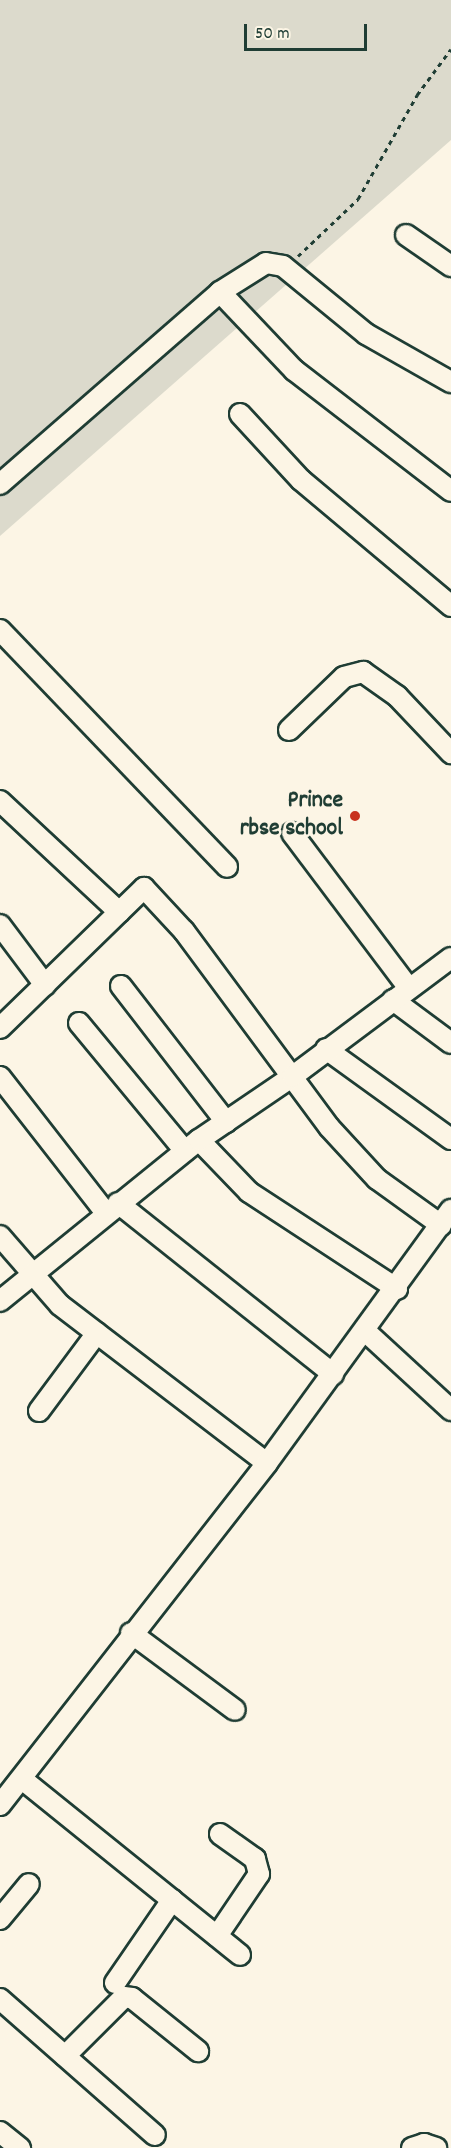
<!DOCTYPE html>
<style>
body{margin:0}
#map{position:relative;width:451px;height:2148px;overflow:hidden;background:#fcf5e5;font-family:Dekko,sans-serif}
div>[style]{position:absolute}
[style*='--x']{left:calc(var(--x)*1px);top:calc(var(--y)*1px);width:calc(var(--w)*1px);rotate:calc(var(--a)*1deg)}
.green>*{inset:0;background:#dcdacc}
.path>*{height:3px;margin-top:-1.5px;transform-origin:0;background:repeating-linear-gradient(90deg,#1f3d34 0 4.5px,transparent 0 9px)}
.roads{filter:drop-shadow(2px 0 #1f3d34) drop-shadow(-2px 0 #1f3d34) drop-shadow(0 2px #1f3d34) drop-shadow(0 -2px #1f3d34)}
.minor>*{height:20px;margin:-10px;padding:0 10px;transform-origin:10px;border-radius:10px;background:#fcf5e5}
.dots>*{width:16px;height:16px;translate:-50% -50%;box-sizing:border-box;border:3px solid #fcf5e5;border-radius:50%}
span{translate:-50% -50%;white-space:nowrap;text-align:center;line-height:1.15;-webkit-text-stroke:5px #fcf5e5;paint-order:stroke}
.poi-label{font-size:24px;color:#1f3d34;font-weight:700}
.right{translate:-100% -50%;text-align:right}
.scale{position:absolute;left:244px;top:24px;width:123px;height:27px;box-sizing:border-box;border:3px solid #1f3d34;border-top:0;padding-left:8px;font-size:18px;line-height:21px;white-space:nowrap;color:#1f3d34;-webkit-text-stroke:4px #fcf5e5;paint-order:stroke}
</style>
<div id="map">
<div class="green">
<div style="clip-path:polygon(0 0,451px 0,451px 140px,0 536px)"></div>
</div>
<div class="path">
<div style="--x:298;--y:256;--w:83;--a:-43.5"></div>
<div style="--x:358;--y:199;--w:120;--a:-60.4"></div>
<div style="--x:417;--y:95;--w:57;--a:-53.5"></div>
</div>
<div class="roads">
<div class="minor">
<div style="--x:406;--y:235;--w:55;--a:34.6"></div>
<div style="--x:220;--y:292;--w:108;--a:46.5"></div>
<div style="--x:294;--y:370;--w:198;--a:37.6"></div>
<div style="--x:240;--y:414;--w:90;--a:47.3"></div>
<div style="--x:301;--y:480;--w:196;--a:40"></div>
<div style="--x:0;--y:484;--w:292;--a:-41.1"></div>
<div style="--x:220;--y:292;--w:54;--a:-32.2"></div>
<div style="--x:266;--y:263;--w:17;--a:10"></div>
<div style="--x:283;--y:266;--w:107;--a:39.3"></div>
<div style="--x:366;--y:334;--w:98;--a:29.5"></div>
<div style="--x:0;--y:630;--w:328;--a:46.2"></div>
<div style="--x:289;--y:730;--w:76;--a:-43.9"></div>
<div style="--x:344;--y:677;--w:20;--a:-15"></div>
<div style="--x:363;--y:672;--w:42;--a:35.2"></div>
<div style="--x:397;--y:696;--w:79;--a:46.5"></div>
<div style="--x:0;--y:801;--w:163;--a:43"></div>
<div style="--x:292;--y:833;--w:194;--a:53"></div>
<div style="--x:0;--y:925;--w:75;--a:53.1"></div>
<div style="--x:121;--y:986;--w:172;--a:52.3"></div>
<div style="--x:393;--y:1000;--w:72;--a:36.6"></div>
<div style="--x:79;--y:1023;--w:166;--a:50.4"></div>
<div style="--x:0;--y:1028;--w:201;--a:-44.2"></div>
<div style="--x:144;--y:888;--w:59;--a:47.1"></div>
<div style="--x:184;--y:931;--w:244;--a:53.5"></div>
<div style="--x:329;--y:1127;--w:71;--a:47.3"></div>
<div style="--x:377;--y:1179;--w:79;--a:35.7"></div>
<div style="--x:326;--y:1049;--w:154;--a:35.8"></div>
<div style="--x:0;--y:1077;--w:172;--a:52.1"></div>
<div style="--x:199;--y:1140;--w:72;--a:46.1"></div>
<div style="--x:249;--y:1192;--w:177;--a:33.2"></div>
<div style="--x:118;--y:1203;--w:275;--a:38.5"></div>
<div style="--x:0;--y:1236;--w:91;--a:49"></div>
<div style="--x:60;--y:1305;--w:260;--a:37.4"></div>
<div style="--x:0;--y:1301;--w:256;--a:-39"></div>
<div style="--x:199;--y:1140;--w:114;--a:-34.2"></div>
<div style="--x:293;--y:1076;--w:197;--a:-36.8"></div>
<div style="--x:365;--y:1331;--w:117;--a:42.6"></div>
<div style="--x:39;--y:1411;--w:97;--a:-53.4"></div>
<div style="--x:131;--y:1633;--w:129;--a:36.5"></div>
<div style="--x:22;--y:1779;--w:280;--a:38.9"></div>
<div style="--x:0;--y:1805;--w:434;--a:-52"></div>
<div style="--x:267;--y:1463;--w:313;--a:-54"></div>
<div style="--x:0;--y:1919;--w:45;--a:-50.4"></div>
<div style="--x:217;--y:1936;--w:75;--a:-55.9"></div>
<div style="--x:259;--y:1874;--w:16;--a:-105"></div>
<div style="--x:255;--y:1859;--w:43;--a:-144.5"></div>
<div style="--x:115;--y:1983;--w:101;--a:-55.5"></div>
<div style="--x:0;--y:1999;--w:206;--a:41.3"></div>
<div style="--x:65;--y:2056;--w:83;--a:-45"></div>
<div style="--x:124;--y:1997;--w:8;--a:7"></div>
<div style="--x:132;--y:1998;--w:85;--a:38.8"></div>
<div style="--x:0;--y:2132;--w:26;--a:39"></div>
<div style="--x:412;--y:2148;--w:13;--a:-18"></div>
<div style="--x:424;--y:2144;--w:13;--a:18"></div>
</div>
</div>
<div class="dots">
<div style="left:355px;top:816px;background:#c8321e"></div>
</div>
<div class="poi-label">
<span class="right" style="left:343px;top:816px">Prince<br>rbse school</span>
</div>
<div class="scale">50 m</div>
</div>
